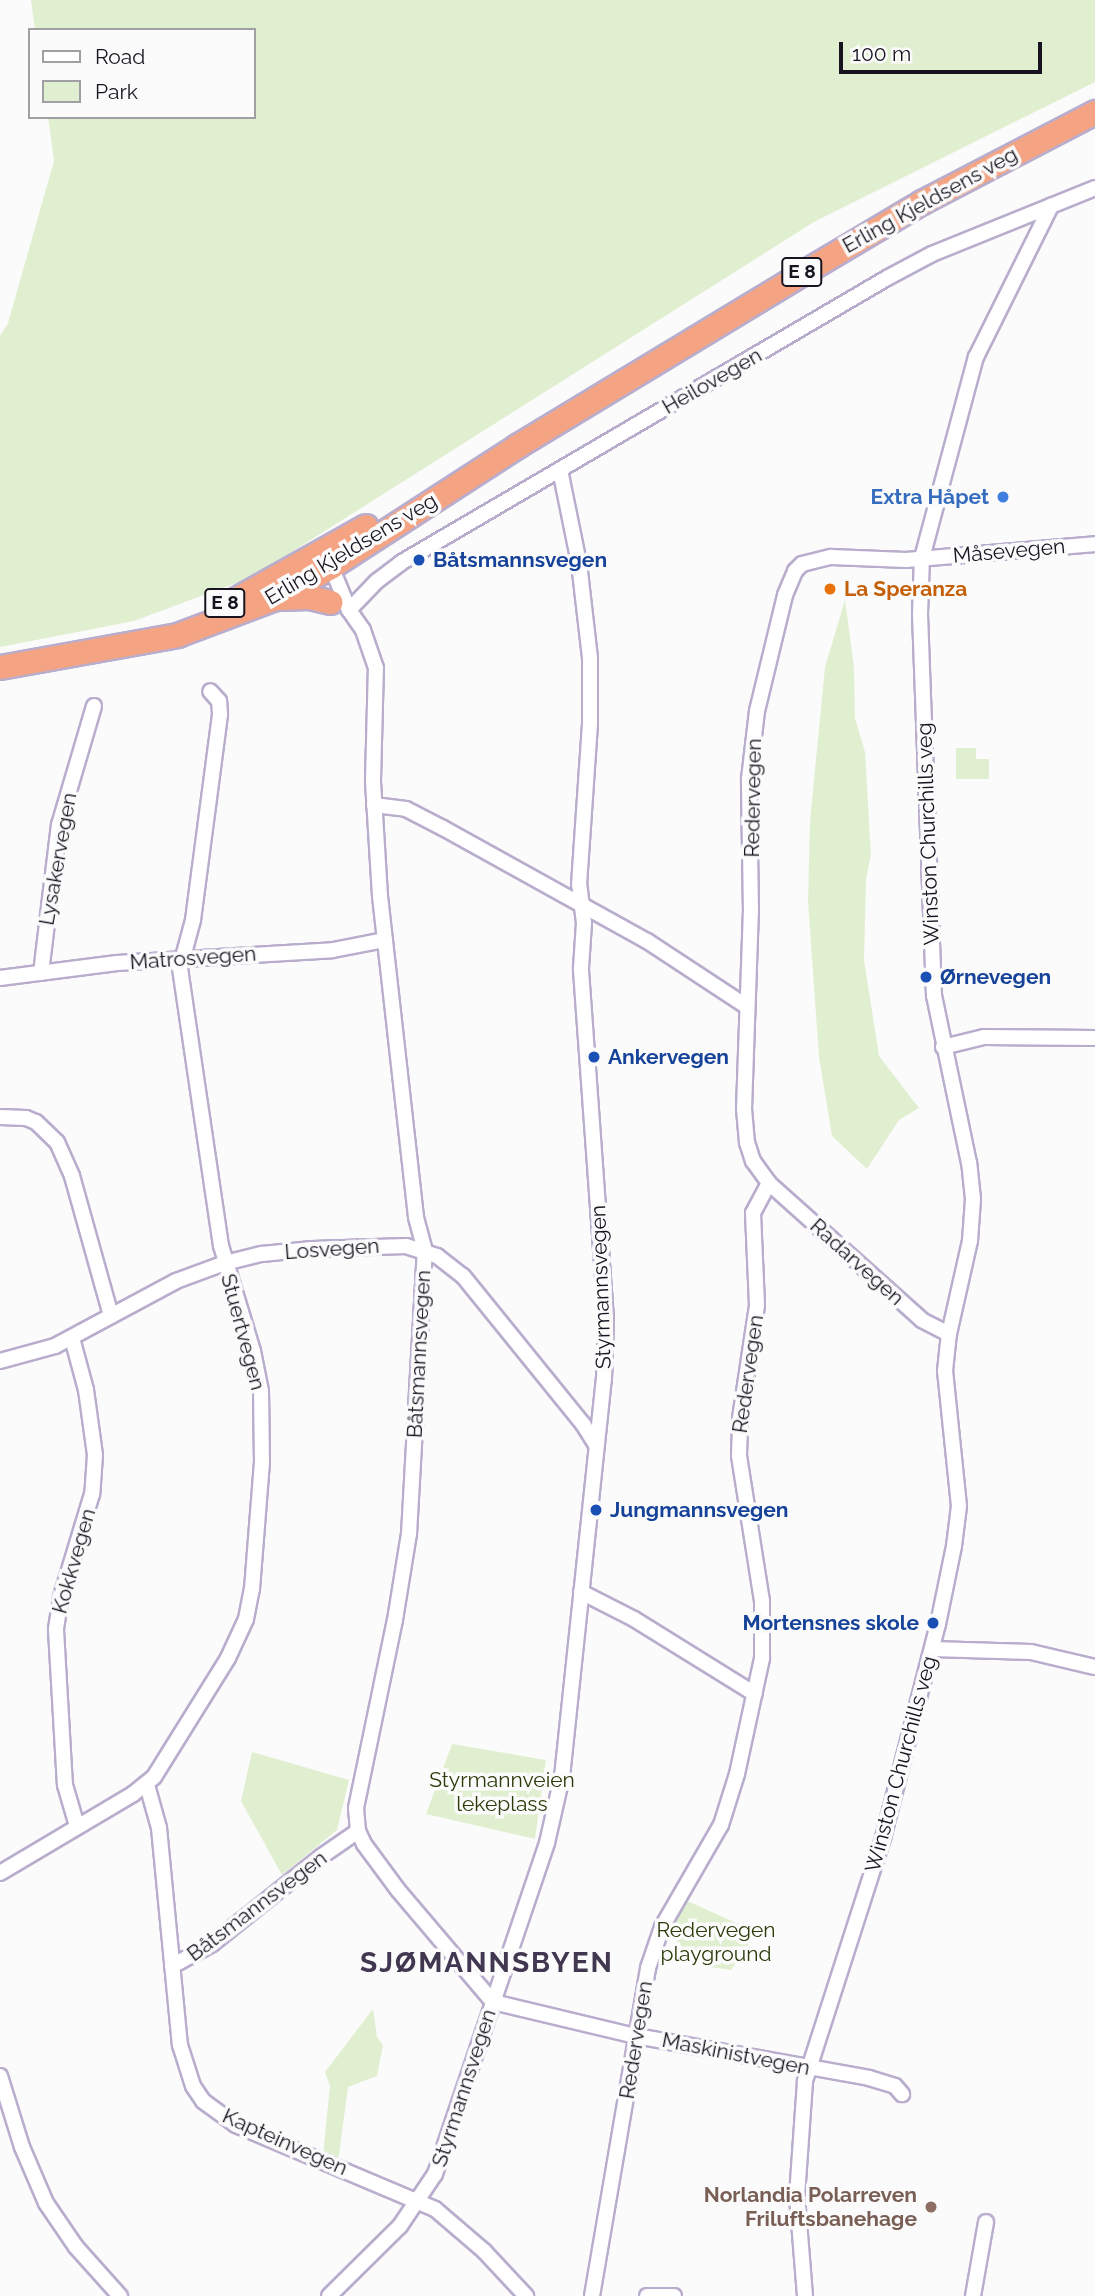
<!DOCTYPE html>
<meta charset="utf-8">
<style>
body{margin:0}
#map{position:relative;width:1095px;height:2296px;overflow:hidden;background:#fbfbfb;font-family:Raleway,sans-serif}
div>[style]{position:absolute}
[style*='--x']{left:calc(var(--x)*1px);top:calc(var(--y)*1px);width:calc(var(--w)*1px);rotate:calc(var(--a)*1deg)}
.green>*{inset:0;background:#e1efd1}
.roads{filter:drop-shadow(2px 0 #b9adcd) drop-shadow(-2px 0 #b9adcd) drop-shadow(0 2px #b9adcd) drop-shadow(0 -2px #b9adcd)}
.minor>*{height:14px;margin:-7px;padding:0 7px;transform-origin:7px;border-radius:7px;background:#fff}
.trunk>*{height:23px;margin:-11.5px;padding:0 11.5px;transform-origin:11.5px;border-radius:11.5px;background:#f4a482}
.dots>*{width:19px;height:19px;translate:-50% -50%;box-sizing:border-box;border:4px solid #fbfbfb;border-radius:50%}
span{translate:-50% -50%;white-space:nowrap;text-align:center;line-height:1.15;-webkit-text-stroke:7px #fbfbfb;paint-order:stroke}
.shield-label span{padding:2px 5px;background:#fbfbfb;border:2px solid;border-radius:5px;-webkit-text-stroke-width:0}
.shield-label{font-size:19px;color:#18141f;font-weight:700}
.street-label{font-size:21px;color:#18141f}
.shop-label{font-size:21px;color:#366cbe;font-weight:700}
.right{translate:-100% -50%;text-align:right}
.transit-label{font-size:21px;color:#164399;font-weight:700}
.left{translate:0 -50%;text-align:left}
.food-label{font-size:21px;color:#c56008;font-weight:700}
.park-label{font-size:21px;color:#2b3c0a}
.education-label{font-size:21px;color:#785e54;font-weight:700}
.district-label{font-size:28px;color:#413751;font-weight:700;letter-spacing:2px}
.legend{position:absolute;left:28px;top:28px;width:228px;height:91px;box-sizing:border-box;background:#fbfbfb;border:2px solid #a09fa3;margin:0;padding:9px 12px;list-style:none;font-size:21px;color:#18141f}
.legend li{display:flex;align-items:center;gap:14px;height:35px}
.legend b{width:35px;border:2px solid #a09fa3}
.scale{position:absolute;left:839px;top:42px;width:203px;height:32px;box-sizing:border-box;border:4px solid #18141f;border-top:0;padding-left:9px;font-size:21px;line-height:24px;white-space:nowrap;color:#18141f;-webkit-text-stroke:5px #fbfbfb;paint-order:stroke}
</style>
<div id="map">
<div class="green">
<div style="clip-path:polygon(31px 0,1095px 0,1095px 82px,814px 222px,252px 577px,134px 621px,0 647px,0 336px,8px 323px,54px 161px,48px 117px,254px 117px,254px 30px,35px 30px)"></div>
<div style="clip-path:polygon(845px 600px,854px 667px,855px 718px,865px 752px,871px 855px,866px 879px,864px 960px,879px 1056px,919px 1108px,899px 1120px,867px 1169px,832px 1136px,819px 1057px,808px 902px,810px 821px,825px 667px)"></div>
<div style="clip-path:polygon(956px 748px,976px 748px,976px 759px,989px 759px,989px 779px,956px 779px)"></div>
<div style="clip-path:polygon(452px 1744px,546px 1760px,535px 1839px,426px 1814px)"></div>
<div style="clip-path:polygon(252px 1752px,349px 1780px,337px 1830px,282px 1875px,241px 1801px)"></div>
<div style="clip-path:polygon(685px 1900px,743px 1926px,749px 1944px,731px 1970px,702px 1966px,669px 1934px)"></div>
<div style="clip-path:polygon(373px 2009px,377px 2037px,383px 2045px,377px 2076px,348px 2087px,338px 2162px,323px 2155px,330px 2086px,325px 2072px)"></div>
</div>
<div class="roads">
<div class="minor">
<div style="--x:349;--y:610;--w:40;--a:-46"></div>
<div style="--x:377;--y:581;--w:31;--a:-37"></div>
<div style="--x:402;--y:562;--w:562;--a:-30.35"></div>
<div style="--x:887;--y:278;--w:51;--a:-28.1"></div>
<div style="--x:932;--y:254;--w:176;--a:-22"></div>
<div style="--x:374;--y:805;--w:32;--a:7"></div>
<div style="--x:406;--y:809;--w:42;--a:27.2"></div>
<div style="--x:443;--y:828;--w:233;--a:29"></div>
<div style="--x:647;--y:941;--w:118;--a:33.3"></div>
<div style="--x:41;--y:973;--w:149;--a:-83.1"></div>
<div style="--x:59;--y:825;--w:124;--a:-73.6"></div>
<div style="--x:0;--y:978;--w:118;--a:-7.3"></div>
<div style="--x:117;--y:963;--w:216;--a:-3.4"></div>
<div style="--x:333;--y:950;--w:53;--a:-10.9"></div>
<div style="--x:943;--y:1047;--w:42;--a:-13.7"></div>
<div style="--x:984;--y:1037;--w:111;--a:0.5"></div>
<div style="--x:0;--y:1117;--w:26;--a:2"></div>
<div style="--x:26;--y:1118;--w:11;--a:22"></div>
<div style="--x:36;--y:1122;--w:29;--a:44"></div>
<div style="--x:57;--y:1142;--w:37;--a:66"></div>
<div style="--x:72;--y:1176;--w:145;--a:74.4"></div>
<div style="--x:949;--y:1334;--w:30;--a:-153"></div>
<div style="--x:922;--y:1320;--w:205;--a:-138.2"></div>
<div style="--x:769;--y:1183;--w:27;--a:-126"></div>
<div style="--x:753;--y:1161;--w:19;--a:-108"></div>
<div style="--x:747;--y:1143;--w:34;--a:-95"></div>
<div style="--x:744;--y:1109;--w:197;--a:-88"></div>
<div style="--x:751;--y:912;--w:133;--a:-90.9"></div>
<div style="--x:749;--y:779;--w:68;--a:-83.3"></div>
<div style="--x:757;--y:711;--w:119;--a:-76.4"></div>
<div style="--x:785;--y:595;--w:26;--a:-67"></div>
<div style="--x:795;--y:571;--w:10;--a:-45"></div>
<div style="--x:802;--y:564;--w:30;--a:-14"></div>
<div style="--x:831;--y:557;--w:75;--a:2.3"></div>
<div style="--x:906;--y:560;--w:190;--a:-4.8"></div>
<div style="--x:72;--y:1338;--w:54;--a:74.9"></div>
<div style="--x:86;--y:1390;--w:66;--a:82.1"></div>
<div style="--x:95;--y:1455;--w:39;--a:94"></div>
<div style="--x:92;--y:1494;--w:108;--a:106.8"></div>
<div style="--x:61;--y:1597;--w:33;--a:99"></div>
<div style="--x:56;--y:1630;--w:155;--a:86.7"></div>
<div style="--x:65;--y:1785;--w:43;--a:73.7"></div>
<div style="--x:0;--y:1361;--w:57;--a:-15.3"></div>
<div style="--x:55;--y:1346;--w:137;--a:-28.2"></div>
<div style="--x:176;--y:1281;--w:52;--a:-20.2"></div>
<div style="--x:225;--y:1263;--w:38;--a:-14"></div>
<div style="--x:262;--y:1254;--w:50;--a:-5.7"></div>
<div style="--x:312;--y:1249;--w:94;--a:-1.8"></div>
<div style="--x:406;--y:1246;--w:33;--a:18"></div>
<div style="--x:437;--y:1256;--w:33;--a:38"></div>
<div style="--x:463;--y:1276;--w:191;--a:51"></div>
<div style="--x:583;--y:1424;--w:25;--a:58"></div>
<div style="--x:581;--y:1592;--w:59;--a:27"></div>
<div style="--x:634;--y:1619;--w:142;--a:31.8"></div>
<div style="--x:932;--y:1649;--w:99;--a:1.7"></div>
<div style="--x:1031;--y:1652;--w:66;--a:13.2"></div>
<div style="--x:147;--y:1785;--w:45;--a:74.4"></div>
<div style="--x:159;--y:1828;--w:218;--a:84.5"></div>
<div style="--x:180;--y:2045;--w:43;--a:72.4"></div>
<div style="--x:193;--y:2086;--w:18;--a:56"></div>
<div style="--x:203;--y:2101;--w:41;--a:36"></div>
<div style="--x:236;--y:2125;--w:216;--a:22.9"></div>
<div style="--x:435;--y:2209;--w:65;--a:40.6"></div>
<div style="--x:484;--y:2251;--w:62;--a:47"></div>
<div style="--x:358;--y:1831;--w:14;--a:65"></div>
<div style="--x:364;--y:1844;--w:57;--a:53.5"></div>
<div style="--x:398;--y:1890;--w:147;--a:49.7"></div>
<div style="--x:493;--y:2002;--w:147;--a:13.4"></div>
<div style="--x:636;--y:2036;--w:237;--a:10.2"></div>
<div style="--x:869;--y:2078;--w:27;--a:17"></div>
<div style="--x:895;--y:2086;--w:11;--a:49"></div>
<div style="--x:0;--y:1873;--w:155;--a:-30.7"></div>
<div style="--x:133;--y:1794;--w:27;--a:-39"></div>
<div style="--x:154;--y:1777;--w:140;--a:-58.1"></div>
<div style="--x:228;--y:1658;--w:43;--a:-65.2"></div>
<div style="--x:246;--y:1619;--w:31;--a:-79"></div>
<div style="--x:252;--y:1589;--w:127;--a:-85.5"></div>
<div style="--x:262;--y:1462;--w:71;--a:-90.8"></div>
<div style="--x:261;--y:1391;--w:41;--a:-101.3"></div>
<div style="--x:253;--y:1351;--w:110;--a:-106.9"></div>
<div style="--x:221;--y:1246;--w:281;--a:-98.4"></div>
<div style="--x:180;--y:968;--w:50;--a:-74.8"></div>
<div style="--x:193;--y:920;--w:208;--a:-82.5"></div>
<div style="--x:220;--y:714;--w:13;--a:-94"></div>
<div style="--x:219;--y:701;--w:13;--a:-132"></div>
<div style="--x:172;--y:1966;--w:46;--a:-28.8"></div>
<div style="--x:212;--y:1944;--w:141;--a:-38.7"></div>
<div style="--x:322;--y:1856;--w:44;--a:-34.8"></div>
<div style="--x:358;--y:1831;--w:23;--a:-95"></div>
<div style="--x:356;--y:1808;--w:192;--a:-78.3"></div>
<div style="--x:395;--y:1620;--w:87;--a:-80.8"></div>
<div style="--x:409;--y:1534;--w:283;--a:-86.8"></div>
<div style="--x:425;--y:1251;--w:35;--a:-105"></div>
<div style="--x:416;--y:1217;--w:323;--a:-96.4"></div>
<div style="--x:380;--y:896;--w:116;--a:-93.5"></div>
<div style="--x:373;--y:780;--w:112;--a:-88.5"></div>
<div style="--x:376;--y:668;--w:40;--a:-108.9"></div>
<div style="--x:363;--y:630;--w:24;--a:-125"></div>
<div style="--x:349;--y:610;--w:42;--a:-112.3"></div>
<div style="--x:333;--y:571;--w:11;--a:-139"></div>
<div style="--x:0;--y:2076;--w:74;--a:72.8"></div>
<div style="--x:22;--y:2147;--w:61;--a:66.8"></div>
<div style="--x:46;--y:2203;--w:53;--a:55.7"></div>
<div style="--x:76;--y:2247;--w:66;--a:48.1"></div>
<div style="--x:329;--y:2296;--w:100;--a:-44.6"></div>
<div style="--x:400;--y:2226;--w:63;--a:-56.1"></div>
<div style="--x:435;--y:2174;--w:349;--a:-71.3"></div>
<div style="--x:547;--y:1843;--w:68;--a:-77.2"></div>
<div style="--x:562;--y:1777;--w:400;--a:-84"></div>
<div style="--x:604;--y:1379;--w:60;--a:-88.1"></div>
<div style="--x:606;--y:1319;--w:352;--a:-94.1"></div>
<div style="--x:581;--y:968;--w:45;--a:-86.2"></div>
<div style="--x:584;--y:923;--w:38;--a:-97"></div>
<div style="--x:579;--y:885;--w:163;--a:-86.1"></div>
<div style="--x:590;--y:722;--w:64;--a:-90"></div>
<div style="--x:590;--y:658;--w:96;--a:-96.6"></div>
<div style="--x:579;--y:563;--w:95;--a:-101.5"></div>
<div style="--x:592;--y:2296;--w:333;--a:-80.3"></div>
<div style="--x:648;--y:1968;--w:43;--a:-71.1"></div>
<div style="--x:662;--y:1927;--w:118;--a:-60"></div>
<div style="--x:721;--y:1825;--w:53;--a:-72.6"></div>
<div style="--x:737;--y:1774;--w:119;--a:-77.8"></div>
<div style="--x:762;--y:1658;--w:57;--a:-90"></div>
<div style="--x:762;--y:1601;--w:148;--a:-99"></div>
<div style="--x:739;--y:1455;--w:37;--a:-88"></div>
<div style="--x:740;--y:1418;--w:114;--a:-81.4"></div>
<div style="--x:757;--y:1305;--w:92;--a:-92.5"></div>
<div style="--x:753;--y:1213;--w:34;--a:-62"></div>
<div style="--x:647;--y:2296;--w:27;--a:0"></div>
<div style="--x:805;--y:2296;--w:100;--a:-94.6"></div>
<div style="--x:797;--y:2196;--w:115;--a:-86"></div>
<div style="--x:805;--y:2081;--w:255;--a:-72.2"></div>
<div style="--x:883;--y:1838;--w:221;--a:-75.6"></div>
<div style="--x:938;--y:1624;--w:80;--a:-78.4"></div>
<div style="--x:954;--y:1546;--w:40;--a:-82.9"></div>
<div style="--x:959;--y:1506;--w:136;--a:-95.9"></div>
<div style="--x:945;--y:1371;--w:37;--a:-84"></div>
<div style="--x:949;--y:1334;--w:95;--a:-77.3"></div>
<div style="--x:970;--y:1241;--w:42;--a:-85.9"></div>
<div style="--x:973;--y:1199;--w:36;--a:-96"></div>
<div style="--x:969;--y:1163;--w:171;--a:-101.8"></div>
<div style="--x:934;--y:996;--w:382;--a:-92.1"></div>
<div style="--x:920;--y:614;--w:56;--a:-88"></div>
<div style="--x:922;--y:558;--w:208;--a:-75"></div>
<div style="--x:976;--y:357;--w:169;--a:-63.6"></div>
<div style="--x:973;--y:2296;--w:75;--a:-80"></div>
</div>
<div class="trunk">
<div style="--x:278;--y:598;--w:31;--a:-2"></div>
<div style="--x:309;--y:597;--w:22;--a:13"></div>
<div style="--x:234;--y:600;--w:151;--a:-29.3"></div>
<div style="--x:0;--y:667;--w:180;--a:-10.2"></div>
<div style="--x:177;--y:635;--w:105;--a:-20.7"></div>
<div style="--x:275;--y:598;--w:63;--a:-29.4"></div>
<div style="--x:330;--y:567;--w:223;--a:-32.9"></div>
<div style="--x:517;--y:446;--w:336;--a:-31.2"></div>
<div style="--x:804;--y:272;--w:137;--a:-30.7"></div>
<div style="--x:922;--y:202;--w:195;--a:-27.5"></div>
</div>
</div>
<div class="dots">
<div style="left:1003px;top:497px;background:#3f7fe0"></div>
<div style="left:419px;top:560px;background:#1a4fb4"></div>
<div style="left:830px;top:589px;background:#e8710a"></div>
<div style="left:926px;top:977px;background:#1a4fb4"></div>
<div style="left:594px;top:1057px;background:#1a4fb4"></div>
<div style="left:596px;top:1510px;background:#1a4fb4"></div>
<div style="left:933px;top:1623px;background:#1a4fb4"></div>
<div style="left:931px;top:2207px;background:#8d6e63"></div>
</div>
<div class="shield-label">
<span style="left:802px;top:272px">E 8</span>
<span style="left:225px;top:603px">E 8</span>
</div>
<div class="street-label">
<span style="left:930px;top:200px;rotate:-29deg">Erling Kjeldsens veg</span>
<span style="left:712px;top:381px;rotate:-30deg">Heilovegen</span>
<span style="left:351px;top:549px;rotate:-31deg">Erling Kjeldsens veg</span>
<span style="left:1009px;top:551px;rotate:-5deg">Måsevegen</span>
<span style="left:753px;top:798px;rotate:-89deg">Redervegen</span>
<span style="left:928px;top:834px;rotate:-92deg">Winston Churchills veg</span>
<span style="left:58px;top:859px;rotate:-80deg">Lysakervegen</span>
<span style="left:193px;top:958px;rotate:-4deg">Matrosvegen</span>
<span style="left:332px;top:1249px;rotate:-4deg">Losvegen</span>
<span style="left:857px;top:1262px;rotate:42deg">Radarvegen</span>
<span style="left:601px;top:1287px;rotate:-92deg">Styrmannsvegen</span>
<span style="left:243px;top:1332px;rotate:75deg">Stuertvegen</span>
<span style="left:419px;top:1354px;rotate:-87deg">Båtsmannsvegen</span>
<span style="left:748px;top:1374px;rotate:-82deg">Redervegen</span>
<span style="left:74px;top:1561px;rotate:-74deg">Kokkvegen</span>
<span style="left:901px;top:1764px;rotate:-75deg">Winston Churchills veg</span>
<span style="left:257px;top:1906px;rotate:-37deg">Båtsmannsvegen</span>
<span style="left:636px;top:2040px;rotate:-81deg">Redervegen</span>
<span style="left:736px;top:2054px;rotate:11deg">Maskinistvegen</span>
<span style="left:464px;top:2088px;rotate:-72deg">Styrmannsvegen</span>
<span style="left:285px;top:2142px;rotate:24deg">Kapteinvegen</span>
</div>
<div class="shop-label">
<span class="right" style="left:989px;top:497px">Extra Håpet</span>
</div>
<div class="transit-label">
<span class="left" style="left:433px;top:560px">Båtsmannsvegen</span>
<span class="left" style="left:940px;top:977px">Ørnevegen</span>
<span class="left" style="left:608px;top:1057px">Ankervegen</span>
<span class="left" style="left:610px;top:1510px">Jungmannsvegen</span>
<span class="right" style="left:919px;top:1623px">Mortensnes skole</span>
</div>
<div class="food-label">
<span class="left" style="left:844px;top:589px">La Speranza</span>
</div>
<div class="park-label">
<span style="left:502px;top:1792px">Styrmannveien<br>lekeplass</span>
<span style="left:716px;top:1942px">Redervegen<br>playground</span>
</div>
<div class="education-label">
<span class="right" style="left:917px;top:2207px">Norlandia Polarreven<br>Friluftsbanehage</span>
</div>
<div class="district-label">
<span style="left:487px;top:1963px">SJØMANNSBYEN</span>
</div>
<ul class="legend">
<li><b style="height:9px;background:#fff"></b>Road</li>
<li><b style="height:19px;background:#e1efd1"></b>Park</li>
</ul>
<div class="scale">100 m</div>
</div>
